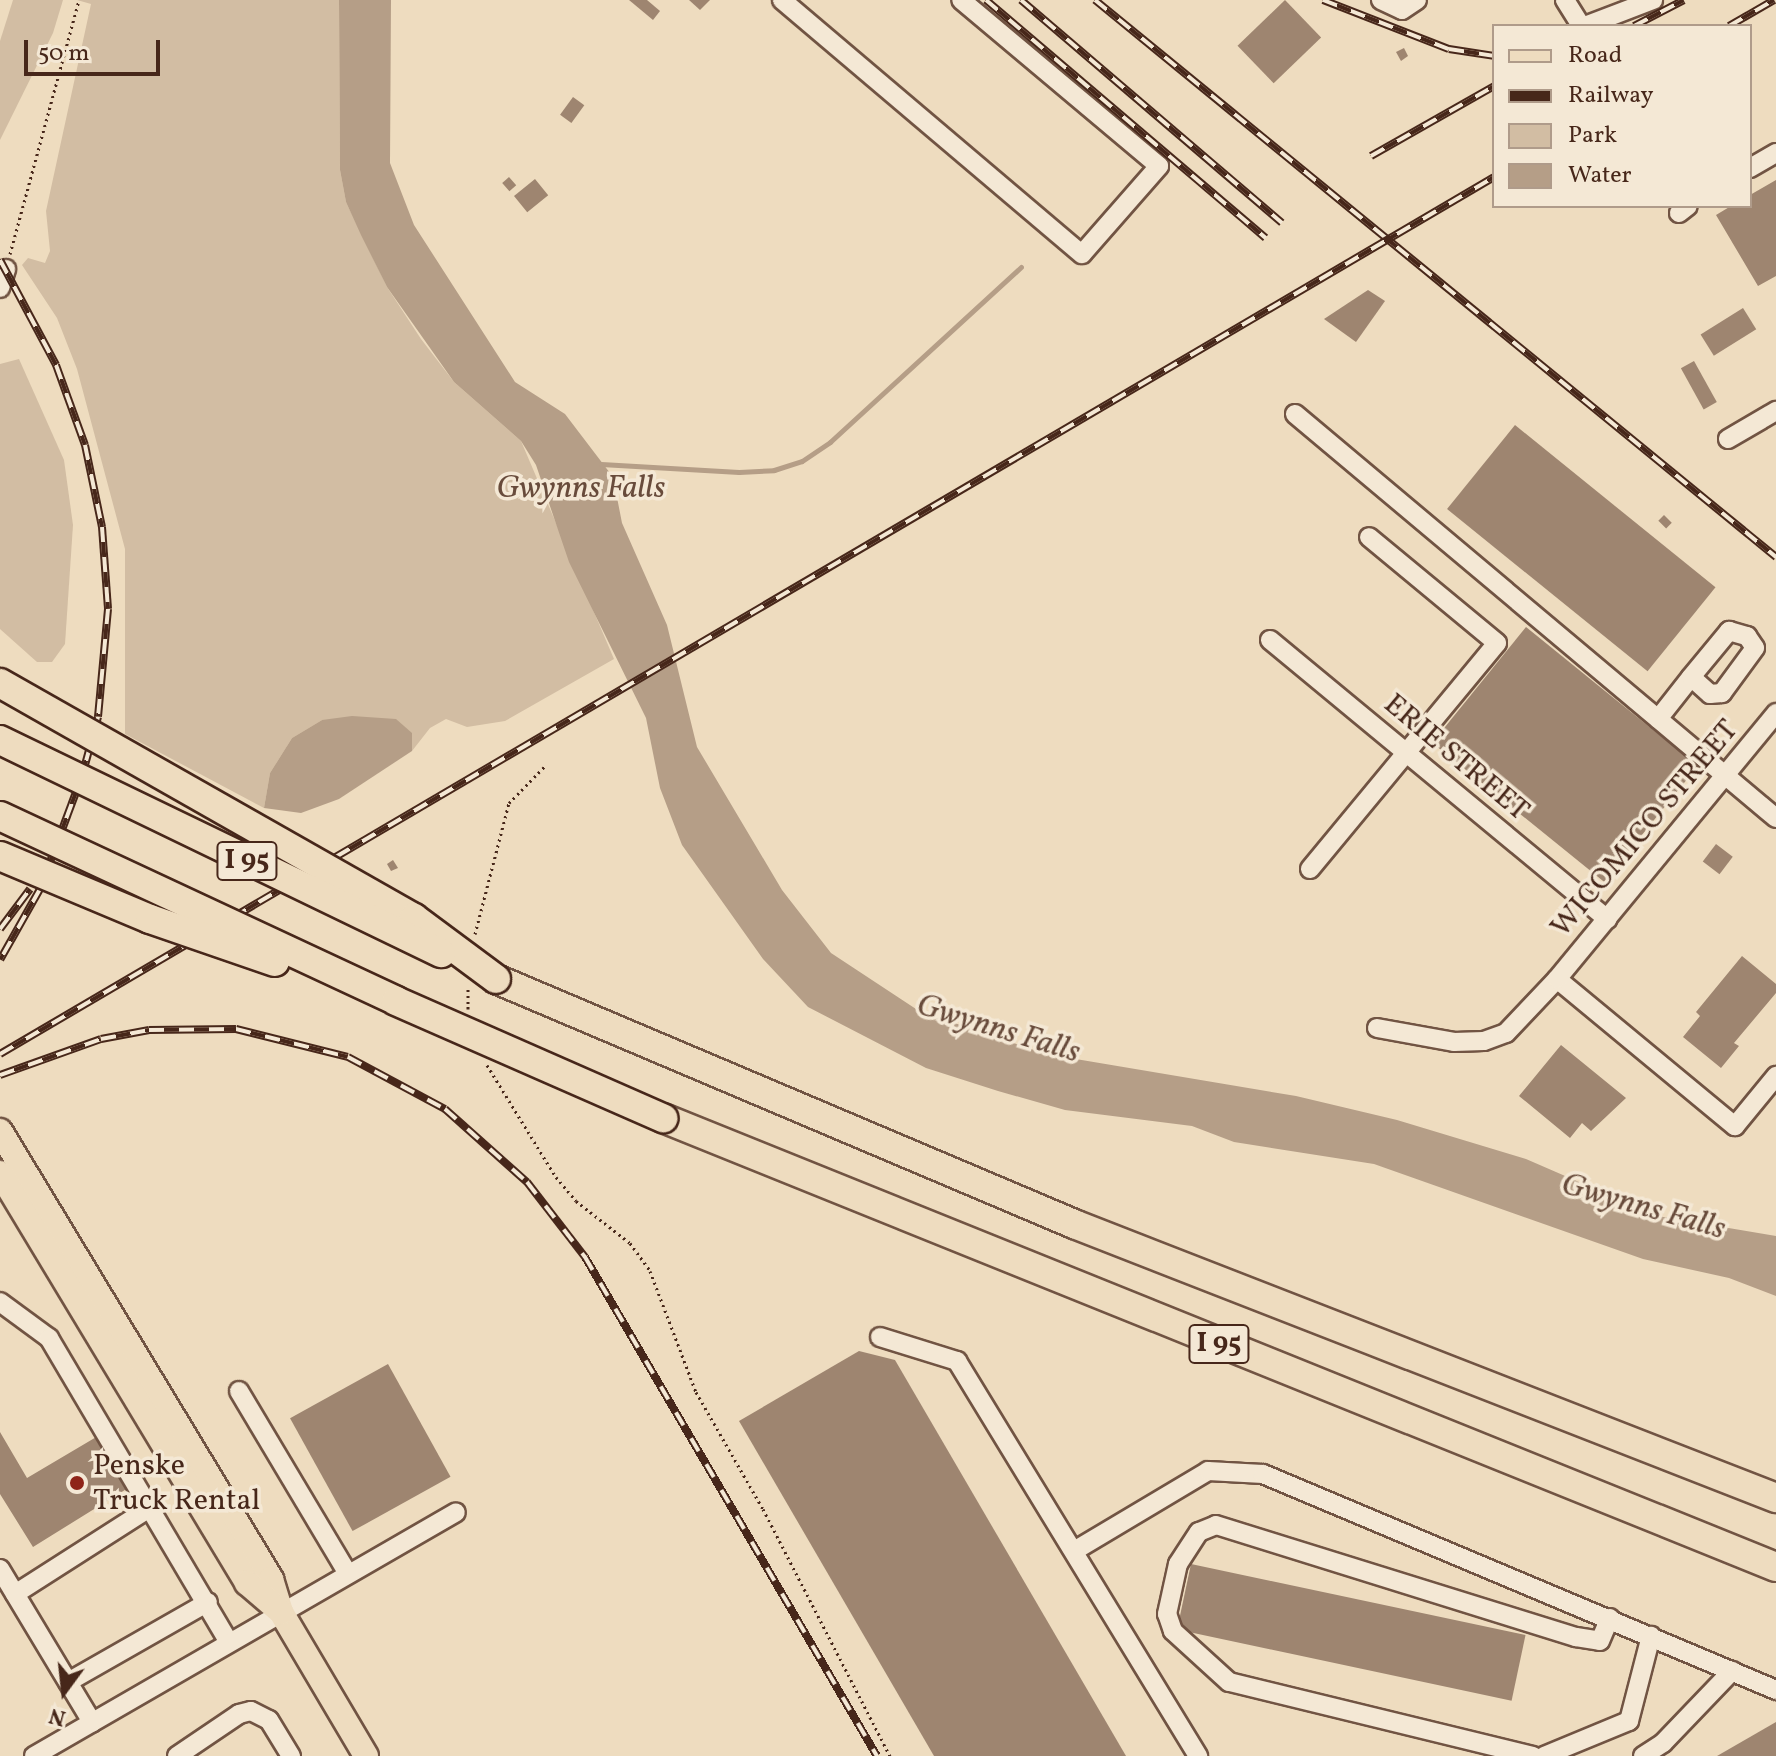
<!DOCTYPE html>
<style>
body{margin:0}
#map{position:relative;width:1776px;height:1756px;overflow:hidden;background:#eedcbf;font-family:Vollkorn,serif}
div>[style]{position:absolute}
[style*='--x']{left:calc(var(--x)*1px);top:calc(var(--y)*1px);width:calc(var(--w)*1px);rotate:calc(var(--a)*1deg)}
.green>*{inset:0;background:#d2bda3}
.water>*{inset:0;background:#b59e87}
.stream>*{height:5px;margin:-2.5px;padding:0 2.5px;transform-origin:2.5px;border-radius:2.5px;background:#b59e87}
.building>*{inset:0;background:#9e8570;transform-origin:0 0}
.path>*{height:3px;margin-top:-1.5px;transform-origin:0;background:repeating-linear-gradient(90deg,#47271a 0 2px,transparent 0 6px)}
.roads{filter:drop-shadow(2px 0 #715443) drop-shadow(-2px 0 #715443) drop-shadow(0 2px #715443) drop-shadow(0 -2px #715443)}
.minor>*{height:18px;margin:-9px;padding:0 9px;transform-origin:9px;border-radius:9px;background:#f4e8d5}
.major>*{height:24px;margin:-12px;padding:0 12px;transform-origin:12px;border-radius:12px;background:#eedcbf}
.highway>*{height:28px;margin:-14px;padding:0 14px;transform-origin:14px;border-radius:14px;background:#eedcbf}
.rail>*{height:8px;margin-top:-4px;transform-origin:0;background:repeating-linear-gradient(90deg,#f4e8d5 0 15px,#47271a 0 30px);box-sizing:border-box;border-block:2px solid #47271a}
.bridges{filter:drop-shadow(2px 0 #47271a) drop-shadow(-2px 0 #47271a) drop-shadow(0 2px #47271a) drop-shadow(0 -2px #47271a)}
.highway-bridge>*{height:28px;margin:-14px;padding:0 14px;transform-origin:14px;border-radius:14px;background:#eedcbf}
.dots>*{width:22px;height:22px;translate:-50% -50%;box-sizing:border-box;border:4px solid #f4e8d5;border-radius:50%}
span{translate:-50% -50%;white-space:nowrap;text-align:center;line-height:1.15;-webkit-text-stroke:7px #f4e8d5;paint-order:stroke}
.shield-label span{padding:2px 6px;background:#f4e8d5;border:2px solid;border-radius:6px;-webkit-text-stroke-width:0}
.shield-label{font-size:28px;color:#47271a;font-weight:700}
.street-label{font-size:30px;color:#47271a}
.poi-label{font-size:30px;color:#47271a}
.left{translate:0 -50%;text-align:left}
.water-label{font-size:32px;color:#684b3b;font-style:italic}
.legend{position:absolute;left:1492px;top:24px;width:260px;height:184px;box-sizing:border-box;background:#f4e8d5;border:2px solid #af9b8a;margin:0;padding:10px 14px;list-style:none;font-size:24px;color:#47271a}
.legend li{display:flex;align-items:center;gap:16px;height:40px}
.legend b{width:40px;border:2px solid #af9b8a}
.north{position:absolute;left:24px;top:1652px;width:80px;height:80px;-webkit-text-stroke:6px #f4e8d5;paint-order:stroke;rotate:195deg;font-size:22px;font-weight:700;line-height:32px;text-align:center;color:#47271a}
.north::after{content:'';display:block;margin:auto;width:28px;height:36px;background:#47271a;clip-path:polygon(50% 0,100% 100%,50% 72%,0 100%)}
.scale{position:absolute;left:24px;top:40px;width:136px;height:36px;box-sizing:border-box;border:4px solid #47271a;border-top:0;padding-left:10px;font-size:24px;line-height:28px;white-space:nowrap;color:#47271a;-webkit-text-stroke:6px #f4e8d5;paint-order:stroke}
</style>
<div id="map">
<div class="green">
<div style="clip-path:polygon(13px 0,63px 0,53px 33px,0 140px,0 41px)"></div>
<div style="clip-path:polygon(77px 0,339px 0,340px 170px,346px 202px,387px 287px,421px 339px,454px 382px,521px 441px,614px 659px,505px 721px,467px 727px,446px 719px,430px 728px,412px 751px,412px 733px,322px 720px,292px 738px,270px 773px,264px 808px,125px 734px,125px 549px,77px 369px,57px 318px,22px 265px,28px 258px,45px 263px,50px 251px,46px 211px,91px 4px)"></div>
<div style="clip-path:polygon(19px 359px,64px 460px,73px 525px,65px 644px,52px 662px,37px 662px,0 629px,0 364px)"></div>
</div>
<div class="water">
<div style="clip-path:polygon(339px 0,391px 0,390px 163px,414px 225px,515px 382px,565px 414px,613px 477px,622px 523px,667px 625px,697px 747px,782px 890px,831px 953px,919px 1011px,1046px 1054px,1296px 1096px,1397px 1120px,1526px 1159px,1579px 1182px,1622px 1210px,1776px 1236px,1776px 1296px,1729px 1278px,1643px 1259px,1374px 1164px,1234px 1142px,1192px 1126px,1065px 1110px,998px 1091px,926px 1068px,808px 1007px,763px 959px,682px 845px,660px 788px,646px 718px,569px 562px,536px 465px,521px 441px,454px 382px,387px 287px,361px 235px,346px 202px,340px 170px)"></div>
<div style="clip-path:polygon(352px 716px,396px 719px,412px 733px,412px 751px,339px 799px,301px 813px,264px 808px,270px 773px,292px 738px,322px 720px)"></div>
</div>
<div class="stream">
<div style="--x:601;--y:464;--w:138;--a:3.3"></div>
<div style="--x:739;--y:472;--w:35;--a:-3"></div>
<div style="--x:774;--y:470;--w:29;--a:-18"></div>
<div style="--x:802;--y:461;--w:34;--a:-34"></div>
<div style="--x:830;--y:442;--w:259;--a:-42.5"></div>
</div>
<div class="building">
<div style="clip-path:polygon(629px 0,647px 0,660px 11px,653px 20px)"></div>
<div style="clip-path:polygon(689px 0,710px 0,700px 10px)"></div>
<div style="left:1285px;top:0;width:52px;height:66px;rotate:46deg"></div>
<div style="clip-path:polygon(1404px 48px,1408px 56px,1401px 61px,1396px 52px)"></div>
<div style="left:573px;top:97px;width:14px;height:22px;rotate:36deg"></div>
<div style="left:509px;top:177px;width:11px;height:9px;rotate:49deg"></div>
<div style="left:535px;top:179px;width:21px;height:27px;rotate:51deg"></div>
<div style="clip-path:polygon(1776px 180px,1776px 276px,1758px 286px,1716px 215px,1731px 206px,1750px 206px,1750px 195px)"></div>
<div style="clip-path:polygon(1368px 290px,1385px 301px,1356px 342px,1324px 319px)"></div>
<div style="left:1743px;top:308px;width:25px;height:50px;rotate:58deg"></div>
<div style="left:1694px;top:361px;width:47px;height:15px;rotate:61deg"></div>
<div style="left:1515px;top:425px;width:258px;height:108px;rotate:39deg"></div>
<div style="left:1664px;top:515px;width:11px;height:8px;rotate:45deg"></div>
<div style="left:1526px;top:627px;width:221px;height:149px;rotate:39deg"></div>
<div style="left:1716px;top:844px;width:21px;height:22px;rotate:37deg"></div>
<div style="clip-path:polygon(393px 860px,398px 868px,391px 871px,387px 864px)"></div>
<div style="clip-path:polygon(1742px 956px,1776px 984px,1776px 993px,1734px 1043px,1739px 1046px,1721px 1068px,1683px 1037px,1700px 1016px,1696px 1012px)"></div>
<div style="clip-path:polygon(1561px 1045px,1626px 1098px,1591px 1131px,1582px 1123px,1570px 1138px,1519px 1096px)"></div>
<div style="clip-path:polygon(859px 1351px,895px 1360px,1126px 1756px,934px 1756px,739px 1421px)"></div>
<div style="left:388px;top:1364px;width:129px;height:112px;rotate:61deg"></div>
<div style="clip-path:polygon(0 1432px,27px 1478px,98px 1436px,128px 1488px,33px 1547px,0 1494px)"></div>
<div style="left:1191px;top:1564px;width:342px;height:67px;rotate:12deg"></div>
<div style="clip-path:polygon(1776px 1722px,1776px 1756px,1717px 1756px)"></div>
</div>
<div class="path">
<div style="--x:10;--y:254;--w:263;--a:-74.8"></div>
<div style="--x:475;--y:934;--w:135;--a:-75.5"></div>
<div style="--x:509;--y:803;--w:53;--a:-45.8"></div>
<div style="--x:468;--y:989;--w:20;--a:90"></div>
<div style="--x:487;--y:1065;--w:132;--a:58.4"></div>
<div style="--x:556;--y:1177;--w:31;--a:50"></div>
<div style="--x:576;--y:1201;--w:68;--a:37.9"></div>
<div style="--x:630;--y:1243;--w:34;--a:54"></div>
<div style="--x:650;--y:1271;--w:129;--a:69.2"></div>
<div style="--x:696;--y:1392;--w:135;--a:60.2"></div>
<div style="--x:763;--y:1509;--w:278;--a:62.8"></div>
</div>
<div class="roads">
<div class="minor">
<div style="--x:782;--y:0;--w:393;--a:40.3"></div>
<div style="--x:1082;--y:254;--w:117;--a:-48.8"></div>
<div style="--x:1159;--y:166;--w:258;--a:-140"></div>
<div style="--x:1381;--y:0;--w:23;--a:25"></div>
<div style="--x:1402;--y:10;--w:18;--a:-34"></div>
<div style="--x:1565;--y:0;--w:31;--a:58"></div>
<div style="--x:1585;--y:26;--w:73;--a:-20.9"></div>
<div style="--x:1750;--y:168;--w:30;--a:-30"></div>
<div style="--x:1679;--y:213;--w:11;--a:-38"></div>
<div style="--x:0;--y:288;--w:20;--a:-72"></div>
<div style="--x:1295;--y:414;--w:628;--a:40.03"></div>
<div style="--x:1728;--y:439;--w:56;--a:-30.3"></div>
<div style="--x:1270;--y:640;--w:438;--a:39.6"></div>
<div style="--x:1658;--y:719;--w:53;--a:-51.8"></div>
<div style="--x:1691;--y:677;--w:60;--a:-50.4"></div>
<div style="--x:1729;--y:631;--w:19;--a:16"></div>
<div style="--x:1747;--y:636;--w:14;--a:56"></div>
<div style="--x:1755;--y:648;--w:56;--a:126.3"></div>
<div style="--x:1722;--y:693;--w:12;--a:175"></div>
<div style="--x:1710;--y:694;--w:25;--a:-138"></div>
<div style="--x:1310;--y:869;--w:293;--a:-50.4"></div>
<div style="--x:1497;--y:643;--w:166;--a:-140.4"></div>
<div style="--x:1557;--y:979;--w:231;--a:39.6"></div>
<div style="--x:1735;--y:1126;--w:65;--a:-50.6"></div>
<div style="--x:1377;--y:1028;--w:78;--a:10.3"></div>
<div style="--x:1454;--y:1042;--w:30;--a:-2"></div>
<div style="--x:1484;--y:1041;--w:23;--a:-20"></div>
<div style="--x:1506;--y:1033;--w:74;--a:-46.6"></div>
<div style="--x:1557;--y:979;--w:345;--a:-50.5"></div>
<div style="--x:0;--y:1302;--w:61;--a:36.3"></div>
<div style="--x:49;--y:1338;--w:353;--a:59.4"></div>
<div style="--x:880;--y:1337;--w:81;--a:17.3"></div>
<div style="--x:957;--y:1361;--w:463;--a:58.6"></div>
<div style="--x:239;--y:1391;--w:213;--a:59.2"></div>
<div style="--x:1074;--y:1551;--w:156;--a:-30.8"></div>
<div style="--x:1208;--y:1471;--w:55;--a:3.1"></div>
<div style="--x:1263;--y:1474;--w:557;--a:22.83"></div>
<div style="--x:0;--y:1569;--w:179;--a:59"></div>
<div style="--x:15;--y:1594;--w:161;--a:-32.6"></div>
<div style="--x:68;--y:1682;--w:161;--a:-29.7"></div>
<div style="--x:34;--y:1756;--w:487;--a:-30"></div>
<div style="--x:177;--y:1756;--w:75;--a:-34.1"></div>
<div style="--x:239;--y:1714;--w:12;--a:-14"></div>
<div style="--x:251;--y:1711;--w:20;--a:27"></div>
<div style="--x:269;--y:1720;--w:42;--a:58.6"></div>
<div style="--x:1533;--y:1756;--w:313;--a:-166.3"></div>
<div style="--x:1229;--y:1682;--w:76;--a:-137.7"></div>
<div style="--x:1173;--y:1631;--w:18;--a:-109"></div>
<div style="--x:1167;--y:1614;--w:51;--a:-77.6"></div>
<div style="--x:1178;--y:1564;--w:38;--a:-57"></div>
<div style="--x:1199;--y:1532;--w:18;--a:-22"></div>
<div style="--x:1216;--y:1525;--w:377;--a:17.3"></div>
<div style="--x:1576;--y:1637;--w:24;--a:9"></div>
<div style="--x:1600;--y:1641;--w:25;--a:-67"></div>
<div style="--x:1544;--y:1756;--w:92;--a:-22.4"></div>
<div style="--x:1629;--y:1721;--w:88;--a:-75.5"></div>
<div style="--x:1643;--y:1756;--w:24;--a:-33"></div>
<div style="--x:1663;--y:1743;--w:100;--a:-46.2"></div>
</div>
<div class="major">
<div style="--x:0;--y:1131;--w:524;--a:58.83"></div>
<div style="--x:271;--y:1579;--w:34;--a:73"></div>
<div style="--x:281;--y:1612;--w:167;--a:59.4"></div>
<div style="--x:0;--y:1173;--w:479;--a:58.9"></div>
<div style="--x:247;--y:1583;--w:45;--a:40.5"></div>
</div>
<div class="highway">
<div style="--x:496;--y:979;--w:628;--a:22.97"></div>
<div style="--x:1074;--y:1224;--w:754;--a:21.32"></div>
<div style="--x:663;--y:1118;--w:1200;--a:21.97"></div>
</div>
</div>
<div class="rail">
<div style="--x:986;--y:0;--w:367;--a:40.4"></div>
<div style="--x:1021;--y:0;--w:343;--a:40.5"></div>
<div style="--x:1095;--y:0;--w:880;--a:39.28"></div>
<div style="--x:1323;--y:0;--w:135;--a:21.3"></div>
<div style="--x:1449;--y:49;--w:46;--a:8.8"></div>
<div style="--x:1634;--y:26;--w:56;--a:-27.5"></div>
<div style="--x:1729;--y:26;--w:52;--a:-30"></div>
<div style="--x:1371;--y:156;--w:142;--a:-29.6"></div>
<div style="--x:0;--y:260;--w:119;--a:61.9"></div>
<div style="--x:56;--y:365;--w:85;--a:70.1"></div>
<div style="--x:85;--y:445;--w:84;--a:78.3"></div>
<div style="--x:102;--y:527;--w:82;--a:85.8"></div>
<div style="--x:108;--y:609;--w:108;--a:95.3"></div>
<div style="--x:98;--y:717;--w:61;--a:105.2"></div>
<div style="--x:82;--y:776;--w:121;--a:110.4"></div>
<div style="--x:40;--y:889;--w:81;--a:119.4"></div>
<div style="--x:0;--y:929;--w:50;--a:-53.1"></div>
<div style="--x:0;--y:1054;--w:1732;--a:-30.41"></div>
<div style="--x:0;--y:1075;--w:107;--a:-19.6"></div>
<div style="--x:101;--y:1039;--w:49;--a:-10.6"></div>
<div style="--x:149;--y:1030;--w:87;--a:-0.7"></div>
<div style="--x:236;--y:1029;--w:115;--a:14"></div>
<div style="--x:348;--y:1057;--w:110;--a:28.2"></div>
<div style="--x:445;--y:1109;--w:110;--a:41.7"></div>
<div style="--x:527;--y:1182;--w:95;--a:52.3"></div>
<div style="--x:585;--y:1257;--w:578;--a:59.67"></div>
</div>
<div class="bridges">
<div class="highway-bridge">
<div style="--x:0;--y:683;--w:476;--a:29.6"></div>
<div style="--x:414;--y:918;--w:102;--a:36.6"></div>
<div style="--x:0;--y:740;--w:490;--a:25.8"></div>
<div style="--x:0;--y:816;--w:437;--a:25"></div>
<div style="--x:396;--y:1001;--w:292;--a:23.7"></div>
<div style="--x:0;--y:856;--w:163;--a:22.8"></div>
<div style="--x:150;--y:919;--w:132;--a:19"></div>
</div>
</div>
<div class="dots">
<div style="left:77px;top:1483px;background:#8f2418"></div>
</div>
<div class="shield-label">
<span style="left:247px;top:861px">I 95</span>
<span style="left:1219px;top:1344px">I 95</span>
</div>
<div class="street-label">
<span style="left:1456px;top:758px;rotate:40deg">ERIE STREET</span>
<span style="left:1645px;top:829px;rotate:-50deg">WICOMICO STREET</span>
</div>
<div class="poi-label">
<span class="left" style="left:93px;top:1483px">Penske<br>Truck Rental</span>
</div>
<div class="water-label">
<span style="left:581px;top:489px">Gwynns Falls</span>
<span style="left:998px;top:1030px;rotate:17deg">Gwynns Falls</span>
<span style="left:1643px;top:1208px;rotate:16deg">Gwynns Falls</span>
</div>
<ul class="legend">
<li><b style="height:10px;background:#eedcbf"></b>Road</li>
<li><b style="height:10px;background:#47271a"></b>Railway</li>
<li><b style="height:22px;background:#d2bda3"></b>Park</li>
<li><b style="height:22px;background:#b59e87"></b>Water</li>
</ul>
<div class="north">N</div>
<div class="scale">50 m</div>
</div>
